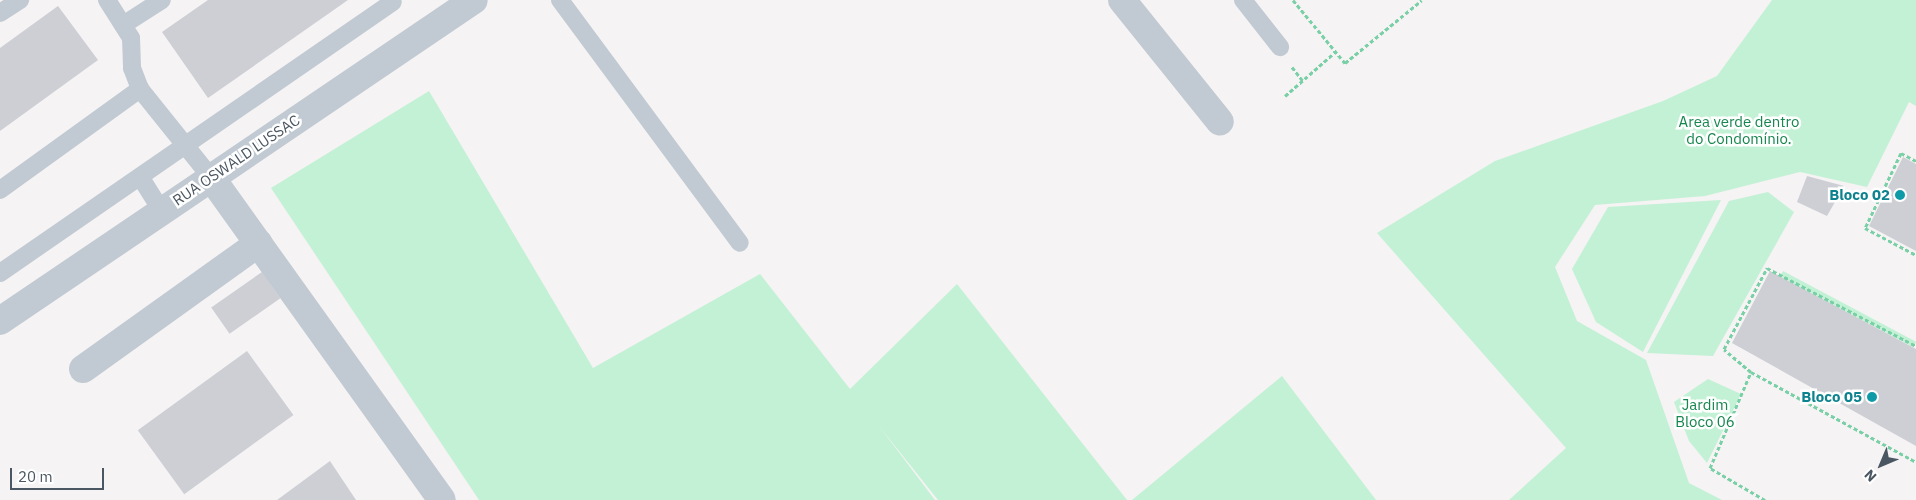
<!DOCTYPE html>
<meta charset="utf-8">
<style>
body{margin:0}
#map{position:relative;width:1916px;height:500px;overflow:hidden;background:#f5f3f3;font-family:"IBM Plex Sans",sans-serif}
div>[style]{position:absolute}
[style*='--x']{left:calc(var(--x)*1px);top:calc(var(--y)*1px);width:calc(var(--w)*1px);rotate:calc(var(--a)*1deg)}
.green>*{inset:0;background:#c3f1d5;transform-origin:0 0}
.building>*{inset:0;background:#cdcfd5;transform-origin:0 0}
.path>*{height:3px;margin-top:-1.5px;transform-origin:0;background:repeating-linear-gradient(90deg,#7ad0a6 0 4px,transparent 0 6.5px)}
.service>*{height:18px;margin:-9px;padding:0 9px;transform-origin:9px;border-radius:9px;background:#c1cad2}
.minor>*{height:28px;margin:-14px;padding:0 14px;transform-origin:14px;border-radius:14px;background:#c1cad2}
.dots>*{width:14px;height:14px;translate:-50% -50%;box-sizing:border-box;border:2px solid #fff;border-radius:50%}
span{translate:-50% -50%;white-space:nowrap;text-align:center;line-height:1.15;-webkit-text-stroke:5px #fff;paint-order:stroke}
.park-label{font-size:15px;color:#17864f}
.street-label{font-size:15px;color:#4a5661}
.culture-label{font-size:15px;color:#0d838f;font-weight:700}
.right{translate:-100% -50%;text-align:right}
.north{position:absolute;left:1856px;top:440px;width:50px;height:50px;-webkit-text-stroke:4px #fff;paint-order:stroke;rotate:225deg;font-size:14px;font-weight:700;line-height:20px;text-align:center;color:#4a5661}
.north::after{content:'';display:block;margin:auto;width:18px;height:22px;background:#4a5661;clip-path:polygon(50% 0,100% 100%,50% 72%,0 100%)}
.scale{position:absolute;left:10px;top:468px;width:94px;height:22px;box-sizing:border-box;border:2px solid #4a5661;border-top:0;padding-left:6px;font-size:15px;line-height:18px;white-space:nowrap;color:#4a5661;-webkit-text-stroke:4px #fff;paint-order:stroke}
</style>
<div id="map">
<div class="green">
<div style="clip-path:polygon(1772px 0,1916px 0,1916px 106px,1909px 102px,1867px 187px,1800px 172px,1705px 196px,1595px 205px,1555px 267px,1577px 321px,1646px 360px,1689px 483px,1722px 500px,1509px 500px,1566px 448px,1377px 233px,1495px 161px,1663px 101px,1717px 76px)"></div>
<div style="clip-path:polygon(429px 91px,593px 368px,760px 274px,850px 389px,957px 284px,1127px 500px,938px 500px,879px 426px,935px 500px,479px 500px,271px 188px)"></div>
<div style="clip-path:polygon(1768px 192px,1794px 212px,1713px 356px,1647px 353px,1729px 201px)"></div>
<div style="clip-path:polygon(1721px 200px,1643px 352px,1596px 322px,1572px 269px,1608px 207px)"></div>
<div style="left:1783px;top:271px;width:151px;height:6px;rotate:28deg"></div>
<div style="clip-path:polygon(1282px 376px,1376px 500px,1132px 500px)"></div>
<div style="clip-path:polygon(1708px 379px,1741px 394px,1707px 463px,1689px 441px,1674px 402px)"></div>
</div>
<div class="building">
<div style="clip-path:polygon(208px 0,348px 0,208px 98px,162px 32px)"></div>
<div style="clip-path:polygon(58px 6px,98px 60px,0 131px,0 48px)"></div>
<div style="clip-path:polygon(1903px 157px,1916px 164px,1916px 251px,1869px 226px)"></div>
<div style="clip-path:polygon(1807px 176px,1844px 186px,1827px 216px,1797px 202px)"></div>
<div style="clip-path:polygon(1770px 271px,1916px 349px,1916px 446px,1732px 343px)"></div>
<div style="left:262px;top:272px;width:32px;height:62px;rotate:55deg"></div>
<div style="left:247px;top:351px;width:79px;height:135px;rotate:54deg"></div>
<div style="clip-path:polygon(330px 461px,356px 500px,277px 500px)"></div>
</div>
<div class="path">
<div style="--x:1293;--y:0;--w:82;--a:50.5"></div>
<div style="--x:1345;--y:63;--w:99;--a:-39.3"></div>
<div style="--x:1292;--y:67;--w:18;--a:52"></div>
<div style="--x:1285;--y:96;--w:67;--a:-41.3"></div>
<div style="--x:1916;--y:161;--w:17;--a:-152"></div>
<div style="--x:1901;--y:153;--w:83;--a:115.6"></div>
<div style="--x:1865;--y:228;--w:58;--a:27.9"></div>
<div style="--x:1751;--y:372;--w:35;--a:-140"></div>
<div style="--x:1724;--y:349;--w:92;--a:-62"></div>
<div style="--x:1767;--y:268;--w:168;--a:27.6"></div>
<div style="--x:1765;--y:500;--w:64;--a:-149.8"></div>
<div style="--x:1710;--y:468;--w:104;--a:-66.9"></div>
<div style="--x:1751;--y:372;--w:188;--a:28.6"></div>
</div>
<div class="service">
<div style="--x:107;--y:0;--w:45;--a:57.7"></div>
<div style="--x:131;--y:38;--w:30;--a:88"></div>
<div style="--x:132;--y:68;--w:22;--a:69"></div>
<div style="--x:140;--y:89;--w:112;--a:51.2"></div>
<div style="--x:560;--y:0;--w:302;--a:53.5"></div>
<div style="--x:1243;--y:0;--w:60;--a:51.8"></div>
<div style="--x:0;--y:13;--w:24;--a:-33"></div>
<div style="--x:123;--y:25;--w:46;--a:-32.7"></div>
<div style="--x:141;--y:178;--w:38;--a:58"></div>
<div style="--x:0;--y:190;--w:173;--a:-35.8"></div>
<div style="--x:0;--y:273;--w:477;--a:-34.6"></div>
</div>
<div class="minor">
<div style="--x:1122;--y:0;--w:156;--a:51.2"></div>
<div style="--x:210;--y:176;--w:398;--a:54.4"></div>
<div style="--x:0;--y:321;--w:572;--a:-34.11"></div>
<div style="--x:83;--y:369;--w:216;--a:-35.6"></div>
</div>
<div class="dots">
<div style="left:1900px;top:195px;background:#0f9aa8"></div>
<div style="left:1872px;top:397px;background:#0f9aa8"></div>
</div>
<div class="park-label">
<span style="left:1739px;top:130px">Area verde dentro<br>do Condomínio.</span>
<span style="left:1705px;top:413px">Jardim<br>Bloco 06</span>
</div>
<div class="street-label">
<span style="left:236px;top:160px;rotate:-34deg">RUA OSWALD LUSSAC</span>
</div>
<div class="culture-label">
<span class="right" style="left:1890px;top:195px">Bloco 02</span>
<span class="right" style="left:1862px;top:397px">Bloco 05</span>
</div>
<div class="north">N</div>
<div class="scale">20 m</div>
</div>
